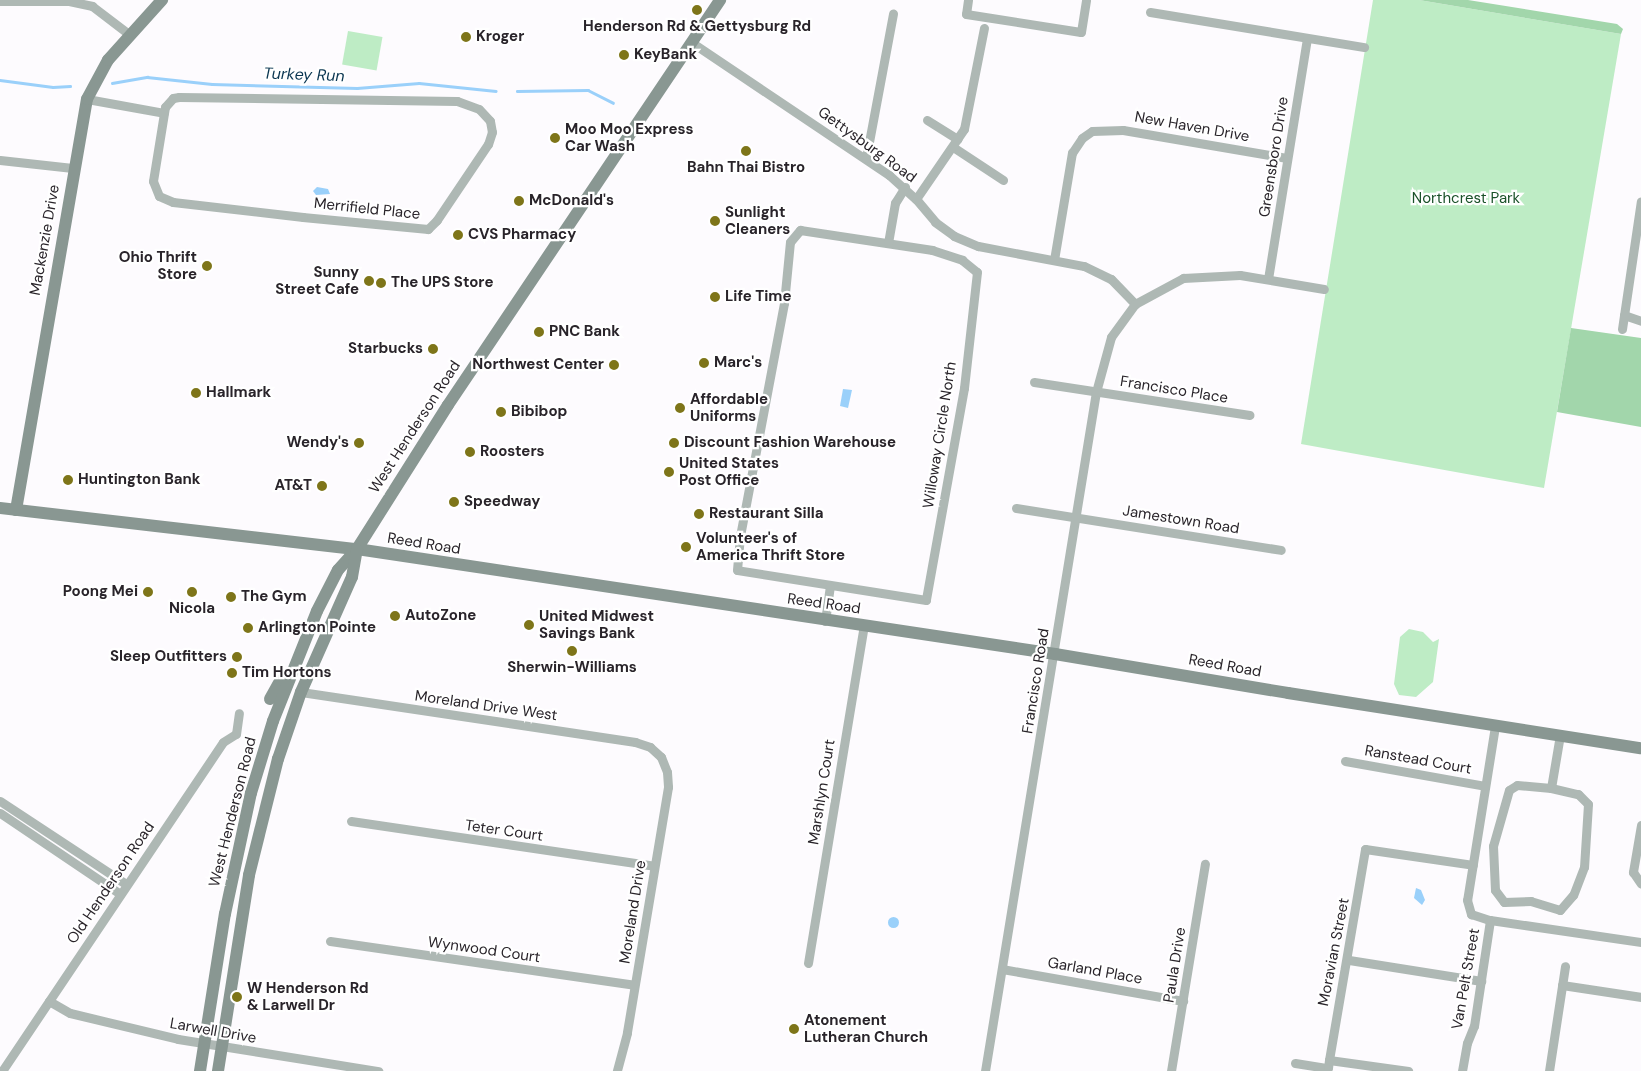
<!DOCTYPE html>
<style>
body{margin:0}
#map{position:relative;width:1641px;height:1071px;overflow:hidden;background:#fdfbfe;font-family:"DM Sans",sans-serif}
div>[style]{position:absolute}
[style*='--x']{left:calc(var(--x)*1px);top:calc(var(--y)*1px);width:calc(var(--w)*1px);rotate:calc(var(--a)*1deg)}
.green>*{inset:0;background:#beecc5;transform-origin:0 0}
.forest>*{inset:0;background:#a2d6ab}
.water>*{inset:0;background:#9ad0fa}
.round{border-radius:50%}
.stream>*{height:2.5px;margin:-1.25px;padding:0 1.25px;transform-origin:1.25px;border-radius:1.25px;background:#9ad0fa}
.street>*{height:9px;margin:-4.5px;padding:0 4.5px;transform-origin:4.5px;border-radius:4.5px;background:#aeb8b4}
.secondary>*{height:12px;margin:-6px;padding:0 6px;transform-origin:6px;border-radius:6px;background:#899792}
.dots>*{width:14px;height:14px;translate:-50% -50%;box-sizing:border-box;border:2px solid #fff;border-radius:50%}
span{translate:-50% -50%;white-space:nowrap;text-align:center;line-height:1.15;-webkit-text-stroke:4.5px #fff;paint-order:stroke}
.poi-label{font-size:15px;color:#29242a;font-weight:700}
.left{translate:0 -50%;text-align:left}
.right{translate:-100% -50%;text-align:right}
.street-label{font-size:15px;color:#29242a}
.park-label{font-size:15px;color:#1a5129}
.water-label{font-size:16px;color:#093550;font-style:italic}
</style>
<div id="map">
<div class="green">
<div style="clip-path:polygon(1373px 0,1419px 0,1621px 34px,1544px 488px,1301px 444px)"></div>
<div style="left:348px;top:31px;width:35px;height:34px;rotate:10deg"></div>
<div style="clip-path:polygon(1409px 629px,1423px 632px,1433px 642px,1439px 639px,1433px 682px,1416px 697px,1399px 695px,1394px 684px,1400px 637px)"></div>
</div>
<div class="forest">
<div style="clip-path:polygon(1419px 0,1468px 0,1617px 24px,1623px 29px,1621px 34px)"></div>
<div style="clip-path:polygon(1571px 328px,1641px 338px,1641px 427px,1557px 412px)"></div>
</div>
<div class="water">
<div style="clip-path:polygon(317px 187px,328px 189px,330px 194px,316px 195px,313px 191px)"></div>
<div style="clip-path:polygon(843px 389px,852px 390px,848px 408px,840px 406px)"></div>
<div style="clip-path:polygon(1416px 888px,1421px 890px,1425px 900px,1422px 905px,1414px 898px)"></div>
<div class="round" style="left:887.5px;top:916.5px;width:11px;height:11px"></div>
</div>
<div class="stream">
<div style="--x:0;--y:80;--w:53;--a:7.5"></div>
<div style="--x:53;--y:87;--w:17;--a:-3"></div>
<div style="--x:112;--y:83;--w:36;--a:-10"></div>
<div style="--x:147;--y:77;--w:65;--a:6.1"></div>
<div style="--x:212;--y:84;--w:145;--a:1.6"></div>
<div style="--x:357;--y:88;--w:62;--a:-4.6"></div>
<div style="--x:419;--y:83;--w:77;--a:5.9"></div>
<div style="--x:517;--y:91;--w:71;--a:-0.8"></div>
<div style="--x:588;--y:90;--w:28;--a:27"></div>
</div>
<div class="street">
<div style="--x:968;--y:0;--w:14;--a:98"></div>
<div style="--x:966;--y:14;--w:116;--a:8.9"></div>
<div style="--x:1081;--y:32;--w:32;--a:-81"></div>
<div style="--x:0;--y:1;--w:69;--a:0"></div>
<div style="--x:69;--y:1;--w:24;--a:12"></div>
<div style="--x:92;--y:6;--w:48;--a:37.3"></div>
<div style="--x:1150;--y:12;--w:217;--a:9.3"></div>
<div style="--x:691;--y:42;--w:239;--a:33.9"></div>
<div style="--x:889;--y:175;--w:36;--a:42"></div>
<div style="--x:916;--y:199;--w:30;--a:50"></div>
<div style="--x:935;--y:222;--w:24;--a:36"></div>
<div style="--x:954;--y:236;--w:26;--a:23"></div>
<div style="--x:978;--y:246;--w:108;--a:10.7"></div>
<div style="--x:1084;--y:266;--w:30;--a:26"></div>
<div style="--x:1111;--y:279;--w:35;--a:46"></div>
<div style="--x:179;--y:97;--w:278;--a:0.8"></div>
<div style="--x:457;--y:101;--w:23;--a:20"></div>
<div style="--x:479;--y:109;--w:16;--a:47"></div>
<div style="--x:490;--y:121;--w:11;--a:80"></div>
<div style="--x:492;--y:132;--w:13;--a:108"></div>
<div style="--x:488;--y:144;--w:92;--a:123.9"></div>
<div style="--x:437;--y:220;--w:13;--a:135"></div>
<div style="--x:428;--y:229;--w:126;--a:-174.5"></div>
<div style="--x:303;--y:217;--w:131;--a:-173.4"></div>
<div style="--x:173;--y:202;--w:15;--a:-157"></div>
<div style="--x:159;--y:196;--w:16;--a:-112"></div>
<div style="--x:153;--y:181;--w:75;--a:-80.8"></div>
<div style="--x:165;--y:107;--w:12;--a:-48"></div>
<div style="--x:173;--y:98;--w:6;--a:-9"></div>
<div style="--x:87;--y:99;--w:78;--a:10.3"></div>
<div style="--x:927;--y:120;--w:36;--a:32"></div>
<div style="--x:953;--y:147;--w:60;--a:33.4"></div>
<div style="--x:866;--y:158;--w:147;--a:-79.4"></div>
<div style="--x:0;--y:160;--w:73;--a:6.3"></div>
<div style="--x:916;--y:199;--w:85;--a:-55.6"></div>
<div style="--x:964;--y:129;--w:103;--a:-78.8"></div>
<div style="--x:800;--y:230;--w:134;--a:8.6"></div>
<div style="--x:932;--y:250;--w:32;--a:18"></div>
<div style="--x:962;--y:260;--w:19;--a:39"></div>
<div style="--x:977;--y:272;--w:117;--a:96.4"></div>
<div style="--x:964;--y:388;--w:215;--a:100.2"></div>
<div style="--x:926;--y:600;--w:191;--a:-171"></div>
<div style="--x:737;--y:570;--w:34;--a:-85"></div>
<div style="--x:740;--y:536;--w:237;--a:-79.3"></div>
<div style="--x:784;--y:303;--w:61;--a:-84.4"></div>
<div style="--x:790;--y:242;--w:16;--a:-50"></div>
<div style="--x:888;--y:243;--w:41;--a:-80.1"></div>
<div style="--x:895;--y:203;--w:19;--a:-58"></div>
<div style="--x:1054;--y:260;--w:109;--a:-80.5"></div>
<div style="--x:1072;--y:153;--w:18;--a:-56"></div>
<div style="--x:1082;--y:138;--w:12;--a:-35"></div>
<div style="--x:1092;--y:131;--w:31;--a:-2"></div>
<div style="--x:1123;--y:130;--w:166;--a:9.7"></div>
<div style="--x:1268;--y:279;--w:243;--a:-80.8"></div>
<div style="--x:1624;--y:315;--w:18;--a:19"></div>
<div style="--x:1622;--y:329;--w:129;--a:-81.6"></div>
<div style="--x:1034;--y:382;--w:218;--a:8.7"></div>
<div style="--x:1016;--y:508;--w:268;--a:9"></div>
<div style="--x:825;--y:621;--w:34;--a:-82"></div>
<div style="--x:301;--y:692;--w:338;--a:8.5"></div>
<div style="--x:635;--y:742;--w:16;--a:18"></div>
<div style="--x:650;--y:747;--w:15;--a:42"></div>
<div style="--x:661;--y:757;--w:16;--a:68"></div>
<div style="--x:667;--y:772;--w:15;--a:86"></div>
<div style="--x:668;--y:787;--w:249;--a:99.5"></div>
<div style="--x:627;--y:1033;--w:39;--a:105"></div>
<div style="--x:1495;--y:726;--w:176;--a:99.1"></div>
<div style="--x:1467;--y:900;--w:15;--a:74"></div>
<div style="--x:1471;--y:914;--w:20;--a:18"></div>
<div style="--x:1490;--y:920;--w:153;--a:8.3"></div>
<div style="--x:1345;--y:761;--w:142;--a:10.1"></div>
<div style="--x:1517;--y:785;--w:34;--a:5"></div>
<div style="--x:1551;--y:788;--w:28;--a:13"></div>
<div style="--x:1578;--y:794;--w:14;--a:45"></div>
<div style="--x:1588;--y:804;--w:63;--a:93.6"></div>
<div style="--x:1584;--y:867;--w:30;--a:111"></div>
<div style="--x:1573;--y:895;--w:20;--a:131"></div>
<div style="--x:1560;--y:910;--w:30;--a:-163"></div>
<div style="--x:1531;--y:901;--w:27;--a:178"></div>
<div style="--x:1504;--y:902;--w:15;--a:-127"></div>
<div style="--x:1495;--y:890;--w:44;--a:-92.6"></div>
<div style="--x:1493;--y:846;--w:58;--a:-74.1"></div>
<div style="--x:1509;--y:790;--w:9;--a:-32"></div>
<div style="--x:1551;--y:788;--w:54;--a:-80.4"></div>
<div style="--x:0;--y:801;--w:151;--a:33.4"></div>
<div style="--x:0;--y:813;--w:145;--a:34"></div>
<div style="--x:351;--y:821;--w:306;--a:8.4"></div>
<div style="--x:1641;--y:825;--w:48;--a:99.7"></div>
<div style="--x:1633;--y:872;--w:14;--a:56"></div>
<div style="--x:330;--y:941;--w:307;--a:8.2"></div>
<div style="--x:1349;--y:960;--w:134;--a:9"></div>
<div style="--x:808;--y:963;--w:342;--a:-80.6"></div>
<div style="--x:1002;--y:969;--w:184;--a:10"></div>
<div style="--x:1562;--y:985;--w:80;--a:8.6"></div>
<div style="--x:49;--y:1001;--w:24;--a:30"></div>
<div style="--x:70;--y:1013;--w:111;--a:13.5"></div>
<div style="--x:178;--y:1039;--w:203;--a:9.1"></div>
<div style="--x:1329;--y:1060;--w:214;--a:-80.3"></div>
<div style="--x:1365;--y:849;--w:109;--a:8.4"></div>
<div style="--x:1295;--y:1063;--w:33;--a:9"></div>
<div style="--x:1328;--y:1068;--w:8;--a:-83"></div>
<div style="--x:1329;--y:1060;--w:80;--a:7.9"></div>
<div style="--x:2;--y:1071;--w:396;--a:-56.1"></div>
<div style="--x:223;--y:742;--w:15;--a:-32"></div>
<div style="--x:236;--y:734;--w:21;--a:-82"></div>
<div style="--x:985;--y:1071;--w:688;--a:-80.72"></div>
<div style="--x:1096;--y:392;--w:57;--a:-74.7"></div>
<div style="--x:1111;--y:337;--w:41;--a:-54"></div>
<div style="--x:1135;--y:304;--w:55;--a:-28.4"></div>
<div style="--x:1183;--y:278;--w:57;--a:-3"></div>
<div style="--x:1240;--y:275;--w:85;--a:9.5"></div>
<div style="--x:1171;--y:1071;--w:210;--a:-80.7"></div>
<div style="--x:1462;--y:1071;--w:28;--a:-80"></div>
<div style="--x:1467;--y:1043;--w:18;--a:-68"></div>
<div style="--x:1474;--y:1026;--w:107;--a:-81.4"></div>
<div style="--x:1549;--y:1071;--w:106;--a:-81.3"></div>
</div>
<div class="secondary">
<div style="--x:0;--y:508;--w:359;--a:6.6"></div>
<div style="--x:357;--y:549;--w:706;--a:8.55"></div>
<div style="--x:1055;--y:654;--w:236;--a:9.5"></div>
<div style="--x:1288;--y:693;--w:357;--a:8.9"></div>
<div style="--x:16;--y:510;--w:417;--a:-80.2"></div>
<div style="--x:87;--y:99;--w:44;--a:-61.7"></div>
<div style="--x:108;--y:60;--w:81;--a:-48"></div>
<div style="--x:270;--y:699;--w:21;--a:-61"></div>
<div style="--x:200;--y:1071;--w:159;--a:-81"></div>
<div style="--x:225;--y:914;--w:124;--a:-77.9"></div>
<div style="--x:251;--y:793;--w:75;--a:-73"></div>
<div style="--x:273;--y:721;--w:118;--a:-68.2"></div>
<div style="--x:317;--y:611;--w:46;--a:-62.9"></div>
<div style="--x:338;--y:570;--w:28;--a:-48"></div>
<div style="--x:357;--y:549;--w:170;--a:-57.7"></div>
<div style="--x:448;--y:405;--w:488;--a:-56.1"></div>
<div style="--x:218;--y:1071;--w:198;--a:-81"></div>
<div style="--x:249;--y:875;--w:120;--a:-76"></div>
<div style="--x:278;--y:759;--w:71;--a:-71.1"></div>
<div style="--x:301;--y:692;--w:126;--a:-66.1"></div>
<div style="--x:352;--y:577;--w:28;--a:-80"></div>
</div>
<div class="dots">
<div style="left:697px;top:10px;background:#7e7519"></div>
<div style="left:466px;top:37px;background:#7e7519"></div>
<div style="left:624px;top:55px;background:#7e7519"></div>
<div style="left:555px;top:138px;background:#7e7519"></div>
<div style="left:746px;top:151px;background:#7e7519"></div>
<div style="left:519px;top:201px;background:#7e7519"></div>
<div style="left:715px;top:221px;background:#7e7519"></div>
<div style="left:458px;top:235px;background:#7e7519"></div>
<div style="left:207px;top:266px;background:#7e7519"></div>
<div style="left:369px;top:281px;background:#7e7519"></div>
<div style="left:381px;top:283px;background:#7e7519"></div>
<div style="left:715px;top:297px;background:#7e7519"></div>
<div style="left:539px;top:332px;background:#7e7519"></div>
<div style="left:433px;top:349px;background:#7e7519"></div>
<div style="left:704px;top:363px;background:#7e7519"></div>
<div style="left:614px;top:365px;background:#7e7519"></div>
<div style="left:196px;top:393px;background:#7e7519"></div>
<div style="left:680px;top:408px;background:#7e7519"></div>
<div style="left:501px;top:412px;background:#7e7519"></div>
<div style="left:359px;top:443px;background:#7e7519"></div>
<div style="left:674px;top:443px;background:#7e7519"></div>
<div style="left:470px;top:452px;background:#7e7519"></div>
<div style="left:669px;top:472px;background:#7e7519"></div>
<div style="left:68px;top:480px;background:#7e7519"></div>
<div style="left:322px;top:486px;background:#7e7519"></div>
<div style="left:454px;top:502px;background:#7e7519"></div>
<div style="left:699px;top:514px;background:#7e7519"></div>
<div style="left:686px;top:547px;background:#7e7519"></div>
<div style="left:148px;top:592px;background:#7e7519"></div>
<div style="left:192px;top:592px;background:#7e7519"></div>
<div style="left:231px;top:597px;background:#7e7519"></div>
<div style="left:395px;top:616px;background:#7e7519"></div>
<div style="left:529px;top:625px;background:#7e7519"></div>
<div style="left:248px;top:628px;background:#7e7519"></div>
<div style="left:572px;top:651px;background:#7e7519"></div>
<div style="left:237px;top:657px;background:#7e7519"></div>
<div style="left:232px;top:673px;background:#7e7519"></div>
<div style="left:237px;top:997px;background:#7e7519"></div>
<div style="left:794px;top:1029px;background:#7e7519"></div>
</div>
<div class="poi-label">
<span style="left:697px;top:27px">Henderson Rd &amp; Gettysburg Rd</span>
<span class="left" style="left:476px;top:37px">Kroger</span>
<span class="left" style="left:634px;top:55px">KeyBank</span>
<span class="left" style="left:565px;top:138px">Moo Moo Express<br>Car Wash</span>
<span style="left:746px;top:168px">Bahn Thai Bistro</span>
<span class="left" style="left:529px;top:201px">McDonald's</span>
<span class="left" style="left:725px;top:221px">Sunlight<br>Cleaners</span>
<span class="left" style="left:468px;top:235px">CVS Pharmacy</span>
<span class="right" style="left:197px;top:266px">Ohio Thrift<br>Store</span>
<span class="right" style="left:359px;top:281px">Sunny<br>Street Cafe</span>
<span class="left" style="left:391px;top:283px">The UPS Store</span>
<span class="left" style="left:725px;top:297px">Life Time</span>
<span class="left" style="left:549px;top:332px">PNC Bank</span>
<span class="right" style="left:423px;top:349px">Starbucks</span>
<span class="left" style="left:714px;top:363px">Marc's</span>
<span class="right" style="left:604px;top:365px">Northwest Center</span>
<span class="left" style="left:206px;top:393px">Hallmark</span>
<span class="left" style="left:690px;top:408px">Affordable<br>Uniforms</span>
<span class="left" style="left:511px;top:412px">Bibibop</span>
<span class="right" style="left:349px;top:443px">Wendy's</span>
<span class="left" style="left:684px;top:443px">Discount Fashion Warehouse</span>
<span class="left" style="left:480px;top:452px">Roosters</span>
<span class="left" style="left:679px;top:472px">United States<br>Post Office</span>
<span class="left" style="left:78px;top:480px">Huntington Bank</span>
<span class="right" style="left:312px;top:486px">AT&amp;T</span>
<span class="left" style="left:464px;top:502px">Speedway</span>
<span class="left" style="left:709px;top:514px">Restaurant Silla</span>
<span class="left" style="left:696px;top:547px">Volunteer's of<br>America Thrift Store</span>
<span class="right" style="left:138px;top:592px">Poong Mei</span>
<span class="left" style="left:241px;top:597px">The Gym</span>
<span style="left:192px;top:609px">Nicola</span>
<span class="left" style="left:405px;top:616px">AutoZone</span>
<span class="left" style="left:539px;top:625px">United Midwest<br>Savings Bank</span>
<span class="left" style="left:258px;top:628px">Arlington Pointe</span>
<span class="right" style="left:227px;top:657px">Sleep Outfitters</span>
<span style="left:572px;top:668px">Sherwin-Williams</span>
<span class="left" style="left:242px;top:673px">Tim Hortons</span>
<span class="left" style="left:247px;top:997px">W Henderson Rd<br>&amp; Larwell Dr</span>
<span class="left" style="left:804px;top:1029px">Atonement<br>Lutheran Church</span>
</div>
<div class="street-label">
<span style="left:1192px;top:127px;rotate:10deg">New Haven Drive</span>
<span style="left:867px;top:145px;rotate:36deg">Gettysburg Road</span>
<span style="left:1274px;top:157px;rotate:-81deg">Greensboro Drive</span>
<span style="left:367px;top:209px;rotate:6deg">Merrifield Place</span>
<span style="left:45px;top:240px;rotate:-80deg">Mackenzie Drive</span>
<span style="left:1174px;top:390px;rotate:9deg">Francisco Place</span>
<span style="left:415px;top:427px;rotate:-57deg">West Henderson Road</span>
<span style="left:940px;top:435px;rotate:-81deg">Willoway Circle North</span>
<span style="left:1181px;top:520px;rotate:9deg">Jamestown Road</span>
<span style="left:424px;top:544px;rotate:9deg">Reed Road</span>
<span style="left:824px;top:604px;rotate:8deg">Reed Road</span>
<span style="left:1225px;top:666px;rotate:10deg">Reed Road</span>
<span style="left:1036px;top:681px;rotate:-81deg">Francisco Road</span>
<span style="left:486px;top:706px;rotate:8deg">Moreland Drive West</span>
<span style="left:1418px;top:760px;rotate:10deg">Ranstead Court</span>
<span style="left:822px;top:792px;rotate:-81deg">Marshlyn Court</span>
<span style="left:233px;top:812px;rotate:-76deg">West Henderson Road</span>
<span style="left:504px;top:831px;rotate:8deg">Teter Court</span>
<span style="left:111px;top:883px;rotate:-56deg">Old Henderson Road</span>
<span style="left:633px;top:912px;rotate:-81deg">Moreland Drive</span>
<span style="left:484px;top:950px;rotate:8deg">Wynwood Court</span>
<span style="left:1334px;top:952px;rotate:-79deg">Moravian Street</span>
<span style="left:1175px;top:965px;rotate:-81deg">Paula Drive</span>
<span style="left:1095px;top:971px;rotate:10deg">Garland Place</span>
<span style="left:1466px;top:979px;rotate:-80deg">Van Pelt Street</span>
<span style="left:213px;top:1031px;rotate:10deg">Larwell Drive</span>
</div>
<div class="park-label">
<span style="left:1466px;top:199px">Northcrest Park</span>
</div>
<div class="water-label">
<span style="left:304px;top:75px;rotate:2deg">Turkey Run</span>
</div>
</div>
